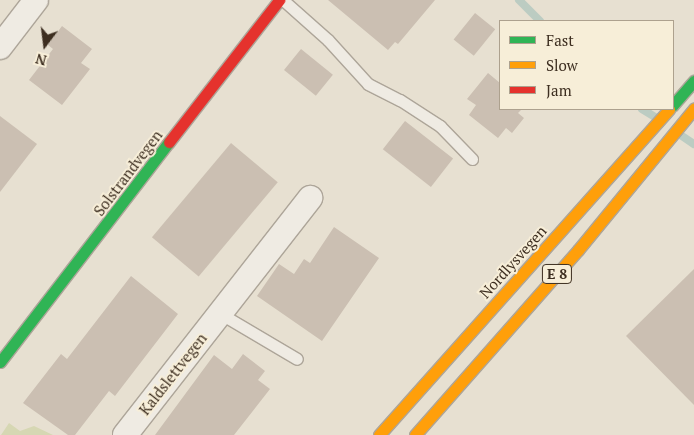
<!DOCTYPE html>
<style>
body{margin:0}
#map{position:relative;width:694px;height:435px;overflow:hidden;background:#e7e0d1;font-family:"PT Serif",serif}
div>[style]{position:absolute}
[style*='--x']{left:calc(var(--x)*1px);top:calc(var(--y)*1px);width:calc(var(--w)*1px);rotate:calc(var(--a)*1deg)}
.green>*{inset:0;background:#d6d7b3}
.stream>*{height:8px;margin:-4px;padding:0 4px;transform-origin:4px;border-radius:4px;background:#bcccc2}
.building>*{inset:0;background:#cbbfb2;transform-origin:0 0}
.roads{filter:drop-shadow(1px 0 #ada599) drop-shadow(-1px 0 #ada599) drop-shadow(0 1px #ada599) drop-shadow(0 -1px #ada599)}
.lane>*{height:11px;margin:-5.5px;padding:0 5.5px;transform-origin:5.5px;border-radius:5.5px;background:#efebe3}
.street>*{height:24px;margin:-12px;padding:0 12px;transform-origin:12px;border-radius:12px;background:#efebe3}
.fast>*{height:11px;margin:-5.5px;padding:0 5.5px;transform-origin:5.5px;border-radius:5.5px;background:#30b455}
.slow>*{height:11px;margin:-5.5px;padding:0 5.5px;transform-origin:5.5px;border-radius:5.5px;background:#ff9f0a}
.jam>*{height:11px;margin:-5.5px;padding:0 5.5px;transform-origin:5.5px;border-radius:5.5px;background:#e5322d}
span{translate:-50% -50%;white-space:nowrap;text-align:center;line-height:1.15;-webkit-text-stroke:4px #f7eed8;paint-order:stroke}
.shield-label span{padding:1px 4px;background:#f7eed8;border:1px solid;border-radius:4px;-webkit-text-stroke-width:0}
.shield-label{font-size:14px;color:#3d2e20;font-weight:700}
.street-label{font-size:15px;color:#3d2e20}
.legend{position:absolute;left:499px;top:20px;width:175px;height:90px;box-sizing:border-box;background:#f7eed8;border:1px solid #ada18e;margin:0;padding:6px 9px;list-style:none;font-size:15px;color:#3d2e20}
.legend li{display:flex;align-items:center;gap:10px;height:25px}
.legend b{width:25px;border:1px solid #ada18e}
.north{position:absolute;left:20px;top:20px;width:50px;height:50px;-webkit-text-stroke:4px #f7eed8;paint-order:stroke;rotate:195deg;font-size:14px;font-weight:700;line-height:20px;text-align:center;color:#3d2e20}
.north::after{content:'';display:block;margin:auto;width:18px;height:22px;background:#3d2e20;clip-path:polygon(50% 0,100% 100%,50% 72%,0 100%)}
</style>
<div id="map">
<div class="green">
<div style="clip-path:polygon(9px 423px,20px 431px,34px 426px,53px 435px,1px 435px)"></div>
</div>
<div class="stream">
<div style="--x:519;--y:0;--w:30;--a:45"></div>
<div style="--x:642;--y:109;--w:15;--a:32"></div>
<div style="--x:679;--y:134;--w:18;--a:34"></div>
</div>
<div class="building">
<div style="clip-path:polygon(328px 0,435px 0,398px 44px,395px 42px,388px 50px)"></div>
<div style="left:475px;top:13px;width:26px;height:34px;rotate:39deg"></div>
<div style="clip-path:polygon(62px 26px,92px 49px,81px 63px,90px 69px,62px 105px,29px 80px,53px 49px,48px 45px)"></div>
<div style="left:301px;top:49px;width:41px;height:27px;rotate:39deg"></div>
<div style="clip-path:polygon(488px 73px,500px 83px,500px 109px,522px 109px,518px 113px,524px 118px,512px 133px,506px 128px,498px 138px,469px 115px,476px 105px,467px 99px)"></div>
<div style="clip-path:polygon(0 116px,37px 144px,0 192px)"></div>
<div style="left:405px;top:121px;width:61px;height:36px;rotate:38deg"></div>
<div style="left:231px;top:143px;width:61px;height:123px;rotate:40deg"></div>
<div style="clip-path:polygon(334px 227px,379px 258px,322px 341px,257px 296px,279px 264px,294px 274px,304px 259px,310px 263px)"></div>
<div style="clip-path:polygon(694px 269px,694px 405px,626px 336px)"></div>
<div style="clip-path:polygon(131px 276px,178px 314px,115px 396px,109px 391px,75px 435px,68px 435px,23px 403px,61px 354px,67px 359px)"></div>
<div style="clip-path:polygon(243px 354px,265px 371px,258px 380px,270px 389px,234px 435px,155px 435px,214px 355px,232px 369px)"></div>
</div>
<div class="roads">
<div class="lane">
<div style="--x:283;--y:0;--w:60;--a:41.6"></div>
<div style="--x:328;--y:40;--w:59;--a:47.7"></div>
<div style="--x:368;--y:84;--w:36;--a:27"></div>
<div style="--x:400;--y:100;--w:48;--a:33"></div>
<div style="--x:440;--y:126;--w:46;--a:45.9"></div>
<div style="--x:221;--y:314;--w:88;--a:30.6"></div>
</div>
<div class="street">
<div style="--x:0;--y:47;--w:59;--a:-52.5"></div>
<div style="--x:125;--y:435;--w:301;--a:-52"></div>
</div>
<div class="fast">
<div style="--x:673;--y:105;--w:32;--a:-49"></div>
<div style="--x:0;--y:362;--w:277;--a:-52.5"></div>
</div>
<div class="slow">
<div style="--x:379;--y:435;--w:436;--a:-48.3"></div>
<div style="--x:415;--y:435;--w:247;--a:-48.6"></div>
<div style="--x:578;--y:250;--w:183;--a:-50.6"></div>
</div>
<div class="jam">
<div style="--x:169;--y:142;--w:180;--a:-52.2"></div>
</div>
</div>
<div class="shield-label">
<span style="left:557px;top:274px">E 8</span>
</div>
<div class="street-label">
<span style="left:128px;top:173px;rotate:-53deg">Solstrandvegen</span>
<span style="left:513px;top:262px;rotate:-48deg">Nordlysvegen</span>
<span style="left:173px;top:374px;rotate:-52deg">Kaldslettvegen</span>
</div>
<ul class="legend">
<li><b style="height:6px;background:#30b455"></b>Fast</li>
<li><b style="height:6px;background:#ff9f0a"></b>Slow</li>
<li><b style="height:6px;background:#e5322d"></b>Jam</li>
</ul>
<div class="north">N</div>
</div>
